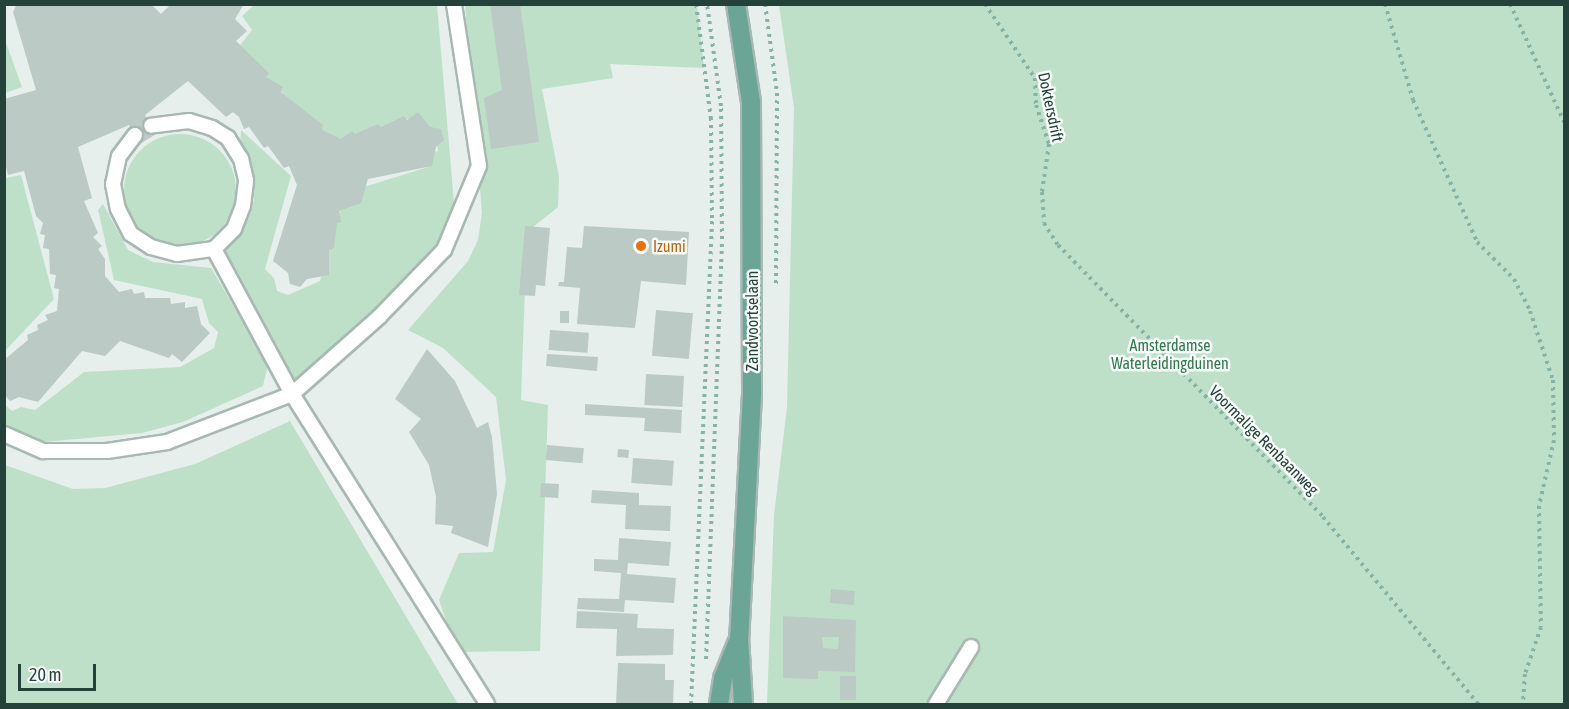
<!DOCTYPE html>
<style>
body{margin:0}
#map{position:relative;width:1569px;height:709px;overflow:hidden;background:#e6efeb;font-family:"Asap Condensed",sans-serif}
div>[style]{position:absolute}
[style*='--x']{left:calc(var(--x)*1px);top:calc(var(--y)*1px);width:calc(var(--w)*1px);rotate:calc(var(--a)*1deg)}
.green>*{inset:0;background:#bfe0c8}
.round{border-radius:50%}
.building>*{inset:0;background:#bbcac4;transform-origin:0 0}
.path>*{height:4px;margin-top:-2px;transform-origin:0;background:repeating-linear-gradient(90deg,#86b3a5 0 3px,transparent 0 7.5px)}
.roads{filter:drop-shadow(2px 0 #a8b8b2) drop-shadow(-2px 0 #a8b8b2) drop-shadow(0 2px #a8b8b2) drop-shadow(0 -2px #a8b8b2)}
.service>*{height:14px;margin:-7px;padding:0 7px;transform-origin:7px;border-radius:7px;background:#fff}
.primary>*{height:18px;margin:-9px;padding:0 9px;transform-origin:9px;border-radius:9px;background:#6aa596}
.dots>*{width:16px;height:16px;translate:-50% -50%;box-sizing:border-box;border:3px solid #f7fbf9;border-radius:50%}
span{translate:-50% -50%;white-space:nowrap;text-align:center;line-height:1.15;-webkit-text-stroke:5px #f7fbf9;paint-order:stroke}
.street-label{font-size:16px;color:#24423a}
.food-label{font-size:16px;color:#c56008}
.left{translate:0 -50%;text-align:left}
.park-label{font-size:16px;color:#2d7a4b}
.frame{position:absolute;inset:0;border:6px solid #24423a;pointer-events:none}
.scale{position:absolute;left:18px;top:664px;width:78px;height:27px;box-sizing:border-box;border:3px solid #24423a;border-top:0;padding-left:8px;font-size:18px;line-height:21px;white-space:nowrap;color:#24423a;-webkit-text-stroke:4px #f7fbf9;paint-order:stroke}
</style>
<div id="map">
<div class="green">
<div style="clip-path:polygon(254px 5px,437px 5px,454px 202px,451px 230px,434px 262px,297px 383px,218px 251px,249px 218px,254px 200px,251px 172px,240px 147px,241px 130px,291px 176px,265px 269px,274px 278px,277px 291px,288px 295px,320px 281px,345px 193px,428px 167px,431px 153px,438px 151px,435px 128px,422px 130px,414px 117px,334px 142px,237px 49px,252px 30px,242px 16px)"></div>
<div style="clip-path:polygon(465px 5px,697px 5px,704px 68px,610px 64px,613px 78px,542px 89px,559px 177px,558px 207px,527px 232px,521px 400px,548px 405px,540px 651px,457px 652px,439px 600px,459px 553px,493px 552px,506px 480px,496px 397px,443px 348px,408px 330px,468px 261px,478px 240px,482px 213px)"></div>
<div style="clip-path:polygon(779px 5px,1564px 5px,1564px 704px,767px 704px,774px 515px,787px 407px,794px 108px)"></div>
<div style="clip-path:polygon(5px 40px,22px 87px,5px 93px,4px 40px)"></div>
<div class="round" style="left:124px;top:134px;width:112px;height:112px"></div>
<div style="clip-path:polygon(5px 174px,6px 178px,21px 175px,54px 299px,5px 351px)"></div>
<div style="clip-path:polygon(103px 204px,128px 250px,153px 262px,211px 268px,268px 364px,263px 386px,183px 422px,142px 433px,44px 442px,5px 426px,4px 404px,12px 411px,21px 407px,35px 410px,84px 372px,180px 367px,214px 348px,218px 332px,209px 323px,202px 299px,114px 280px,98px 210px)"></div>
<div style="clip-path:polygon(290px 421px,458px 704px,5px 704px,5px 465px,73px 489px,105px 488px,195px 464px)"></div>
</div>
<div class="building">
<div style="clip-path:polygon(17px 4px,151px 4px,161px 14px,171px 4px,244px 4px,235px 19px,247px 31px,236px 41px,269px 73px,266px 77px,283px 87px,281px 92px,323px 125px,322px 130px,341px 139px,352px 131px,355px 134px,378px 124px,381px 127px,404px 116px,407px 120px,418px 112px,430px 127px,441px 129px,444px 140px,436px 147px,432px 166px,368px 179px,361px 203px,339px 211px,341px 222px,337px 223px,334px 248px,329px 250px,329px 275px,307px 279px,300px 287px,290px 284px,288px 273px,273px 261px,297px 185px,289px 166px,284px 168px,268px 146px,264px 148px,249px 127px,244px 129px,239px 117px,233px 112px,226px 117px,188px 81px,145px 115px,156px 134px,140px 144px,129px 125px,78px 147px,92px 198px,84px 201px,98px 233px,93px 237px,102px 246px,98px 249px,105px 259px,105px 276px,119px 292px,132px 289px,134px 294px,144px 292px,145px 298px,170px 298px,171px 304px,185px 302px,185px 308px,197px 306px,201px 324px,210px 333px,182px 362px,172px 354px,169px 358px,120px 341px,105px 356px,82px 351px,38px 402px,19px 397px,10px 401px,4px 394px,4px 360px,28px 340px,27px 335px,38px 330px,37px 325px,48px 320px,45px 315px,57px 311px,59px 289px,54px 288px,56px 275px,50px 274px,49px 249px,43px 248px,45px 235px,40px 234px,43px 223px,36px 216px,24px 171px,8px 175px,4px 159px,4px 99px,36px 90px,13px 12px)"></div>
<div style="clip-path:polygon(490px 4px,520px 4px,539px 142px,491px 149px,484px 98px,502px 90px)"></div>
<div style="clip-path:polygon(525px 226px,550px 228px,545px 286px,536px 285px,535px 296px,519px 295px)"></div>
<div style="clip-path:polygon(584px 226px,689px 232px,686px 285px,641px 281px,635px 328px,577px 324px,580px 288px,558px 286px,559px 282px,564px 282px,567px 247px,582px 248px)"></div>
<div style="left:656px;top:310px;width:37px;height:46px;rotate:5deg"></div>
<div style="left:560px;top:311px;width:9px;height:12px"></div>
<div style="left:550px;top:330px;width:39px;height:20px;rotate:4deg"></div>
<div style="clip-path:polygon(427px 349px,455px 381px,477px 428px,488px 422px,492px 437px,497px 494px,488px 547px,451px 533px,453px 526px,435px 524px,436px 497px,429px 465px,409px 432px,421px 419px,395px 399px)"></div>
<div style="clip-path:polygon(547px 354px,598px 357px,597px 371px,546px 366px)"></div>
<div style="left:646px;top:374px;width:38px;height:31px;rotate:3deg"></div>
<div style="clip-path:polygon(585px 404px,682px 410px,681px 433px,644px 431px,645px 418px,585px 415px)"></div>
<div style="left:547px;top:445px;width:37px;height:15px;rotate:5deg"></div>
<div style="left:618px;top:449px;width:11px;height:8px;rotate:5deg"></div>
<div style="left:633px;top:458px;width:41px;height:25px;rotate:4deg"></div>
<div style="left:541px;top:483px;width:18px;height:14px;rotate:3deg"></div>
<div style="clip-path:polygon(592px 490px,639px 493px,639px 505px,671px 506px,670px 531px,625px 529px,626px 505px,591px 503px)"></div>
<div style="clip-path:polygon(619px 538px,671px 542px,669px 566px,628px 563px,627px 574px,676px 578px,674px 603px,625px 600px,624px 612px,577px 609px,578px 598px,619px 599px,621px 573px,594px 571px,594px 559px,618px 560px)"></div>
<div style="left:831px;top:589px;width:24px;height:14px;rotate:5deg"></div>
<div style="clip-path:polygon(577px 611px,638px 614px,637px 628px,674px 629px,673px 655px,616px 656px,617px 629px,576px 628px)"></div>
<div style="clip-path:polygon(evenodd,783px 616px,856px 620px,855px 672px,818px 671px,818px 679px,783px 678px,783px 616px,822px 637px,839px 637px,838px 649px,823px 648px,822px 637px)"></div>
<div style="clip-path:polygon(618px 663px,665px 664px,665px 680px,674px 680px,673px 704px,616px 704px)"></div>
<div style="left:840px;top:676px;width:16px;height:24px"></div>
</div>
<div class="path">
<div style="--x:765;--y:4;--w:90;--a:82.3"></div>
<div style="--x:777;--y:93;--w:191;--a:90.3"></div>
<div style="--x:985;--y:4;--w:89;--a:56"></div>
<div style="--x:1035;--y:78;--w:27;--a:88"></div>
<div style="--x:1036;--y:105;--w:41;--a:71.6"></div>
<div style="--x:1049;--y:144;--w:49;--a:98.3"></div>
<div style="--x:1042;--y:192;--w:31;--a:86"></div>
<div style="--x:1044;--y:223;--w:26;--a:58"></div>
<div style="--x:1058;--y:245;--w:380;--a:45.7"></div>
<div style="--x:1323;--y:517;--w:243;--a:50.3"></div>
<div style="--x:1385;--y:4;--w:100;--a:73.7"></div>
<div style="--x:1413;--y:100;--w:156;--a:65.7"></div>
<div style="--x:1477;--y:242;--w:52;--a:45"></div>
<div style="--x:1514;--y:279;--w:36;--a:63"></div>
<div style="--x:1530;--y:311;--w:73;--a:71.6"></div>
<div style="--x:1553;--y:380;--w:60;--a:89"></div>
<div style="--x:1554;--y:440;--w:68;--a:102.8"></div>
<div style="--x:1539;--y:506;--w:121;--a:89.1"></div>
<div style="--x:1541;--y:627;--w:50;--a:108.8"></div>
<div style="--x:1525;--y:674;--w:30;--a:94"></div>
<div style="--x:1510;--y:4;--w:130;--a:65.4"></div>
<div style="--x:706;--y:659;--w:420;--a:-87.8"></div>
<div style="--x:722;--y:239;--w:133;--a:-90.4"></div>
<div style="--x:721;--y:106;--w:103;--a:-97.8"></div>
<div style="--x:691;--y:704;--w:486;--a:-87.5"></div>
<div style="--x:712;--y:218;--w:99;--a:-90.6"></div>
<div style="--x:711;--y:119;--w:116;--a:-97.4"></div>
</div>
<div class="roads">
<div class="service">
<div style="--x:135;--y:135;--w:26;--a:127"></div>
<div style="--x:119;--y:156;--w:29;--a:102"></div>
<div style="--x:113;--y:184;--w:25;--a:79"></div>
<div style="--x:118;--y:209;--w:28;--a:63"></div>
<div style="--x:131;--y:234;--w:24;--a:33"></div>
<div style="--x:151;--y:247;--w:27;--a:15"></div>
<div style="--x:177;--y:254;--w:37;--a:-8"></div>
<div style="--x:214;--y:249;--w:28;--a:-45"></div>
<div style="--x:234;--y:229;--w:25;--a:-69"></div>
<div style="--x:243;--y:206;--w:26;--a:-83"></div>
<div style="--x:246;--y:180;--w:22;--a:-103"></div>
<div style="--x:241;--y:159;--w:25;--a:-122"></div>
<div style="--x:228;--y:138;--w:19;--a:-148"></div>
<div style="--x:212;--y:128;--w:24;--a:-163"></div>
<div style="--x:189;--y:121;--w:38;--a:173"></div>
<div style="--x:214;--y:249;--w:165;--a:61.7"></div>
<div style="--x:292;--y:394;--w:366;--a:57.8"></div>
<div style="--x:4;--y:434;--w:43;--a:23.6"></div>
<div style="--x:43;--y:451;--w:64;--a:0"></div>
<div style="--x:107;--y:451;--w:61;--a:-8.5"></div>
<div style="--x:167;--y:442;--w:134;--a:-21"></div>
<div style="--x:292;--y:394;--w:116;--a:-41.5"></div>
<div style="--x:379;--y:317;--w:93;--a:-45.9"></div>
<div style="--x:444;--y:250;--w:91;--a:-67.4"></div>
<div style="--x:479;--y:166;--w:164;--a:-98.8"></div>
<div style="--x:936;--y:704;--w:67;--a:-58.4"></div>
</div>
<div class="primary">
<div style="--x:736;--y:4;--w:99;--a:81.3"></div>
<div style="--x:751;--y:102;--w:292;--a:89.8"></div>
<div style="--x:752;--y:394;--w:244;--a:93"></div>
<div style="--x:739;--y:638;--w:66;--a:86.5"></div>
<div style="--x:719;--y:704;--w:26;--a:-81"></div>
<div style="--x:723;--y:678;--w:38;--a:-68"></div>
</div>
</div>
<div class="dots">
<div style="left:641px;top:246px;background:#e8710a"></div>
</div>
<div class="street-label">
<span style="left:1051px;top:107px;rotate:78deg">Doktersdrift</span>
<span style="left:752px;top:321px;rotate:-90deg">Zandvoortselaan</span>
<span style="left:1264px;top:440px;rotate:45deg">Voormalige Renbaanweg</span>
</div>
<div class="food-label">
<span class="left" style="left:653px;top:246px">Izumi</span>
</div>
<div class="park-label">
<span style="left:1170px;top:354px">Amsterdamse<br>Waterleidingduinen</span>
</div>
<div class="frame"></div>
<div class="scale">20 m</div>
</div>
